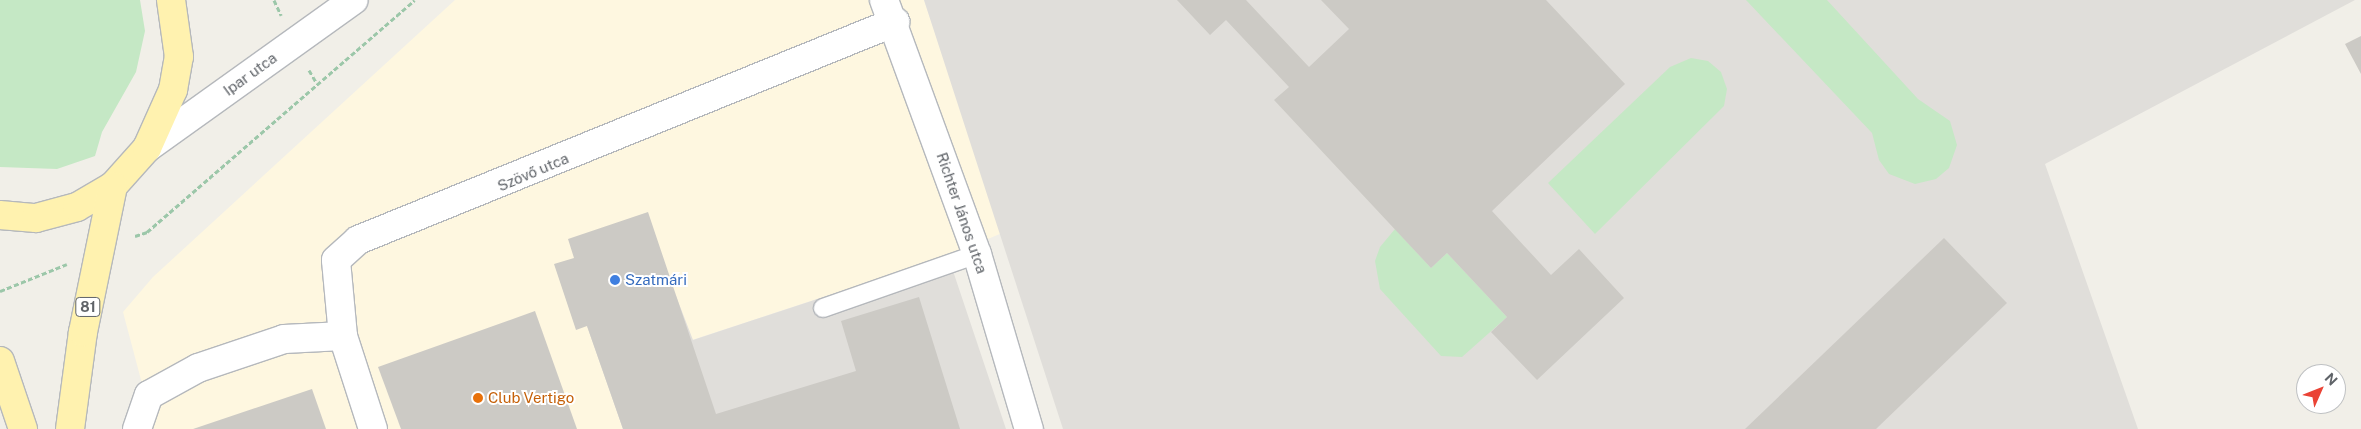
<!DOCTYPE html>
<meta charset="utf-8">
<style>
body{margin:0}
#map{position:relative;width:2361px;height:429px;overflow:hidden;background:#f1efe8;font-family:"Public Sans",sans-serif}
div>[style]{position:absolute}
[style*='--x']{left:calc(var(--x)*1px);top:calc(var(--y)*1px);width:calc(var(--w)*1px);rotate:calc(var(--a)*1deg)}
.commercial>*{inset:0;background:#fef7e0}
.industrial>*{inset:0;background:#e0deda}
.green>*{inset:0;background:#c5e8c5}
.building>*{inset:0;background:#cccac5}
.path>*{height:3px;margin-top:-1.5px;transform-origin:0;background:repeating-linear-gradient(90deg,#9cc7a9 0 5px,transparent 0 7.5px)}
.roads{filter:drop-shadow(1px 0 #b5b8bc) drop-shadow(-1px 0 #b5b8bc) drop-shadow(0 1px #b5b8bc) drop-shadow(0 -1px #b5b8bc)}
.lane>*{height:18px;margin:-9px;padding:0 9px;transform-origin:9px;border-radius:9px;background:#fff}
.street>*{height:28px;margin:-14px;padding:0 14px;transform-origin:14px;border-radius:14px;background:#fff}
.secondary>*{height:28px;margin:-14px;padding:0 14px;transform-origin:14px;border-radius:14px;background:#fff}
.primary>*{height:28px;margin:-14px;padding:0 14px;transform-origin:14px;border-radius:14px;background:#fff2af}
.dots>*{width:14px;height:14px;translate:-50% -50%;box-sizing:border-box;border:2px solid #fff;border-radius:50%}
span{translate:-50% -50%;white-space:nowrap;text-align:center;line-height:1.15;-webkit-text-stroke:4px #fff;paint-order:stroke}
.shield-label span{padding:1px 4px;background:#fff;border:1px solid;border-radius:4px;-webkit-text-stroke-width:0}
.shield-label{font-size:14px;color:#5f6368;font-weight:700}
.street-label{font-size:15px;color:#5f6368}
.shop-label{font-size:15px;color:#366cbe}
.left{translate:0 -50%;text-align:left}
.food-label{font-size:15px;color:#c56008}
.north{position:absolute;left:2296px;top:364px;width:50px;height:50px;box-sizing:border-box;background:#fff;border:1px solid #bfc1c3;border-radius:50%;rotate:46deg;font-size:14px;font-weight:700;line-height:20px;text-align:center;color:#5f6368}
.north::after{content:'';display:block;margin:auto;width:18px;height:22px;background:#ea4335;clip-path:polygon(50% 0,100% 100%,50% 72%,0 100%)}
</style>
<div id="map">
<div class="commercial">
<div style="clip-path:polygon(455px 0,924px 0,1002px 233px,948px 256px,692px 340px,588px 326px,623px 429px,154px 429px,123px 312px,153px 277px)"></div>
</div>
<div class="industrial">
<div style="clip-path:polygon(924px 0,2355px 0,2045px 164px,2138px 429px,1063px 429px)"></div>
<div style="clip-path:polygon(948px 256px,1006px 429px,623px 429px,587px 326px,676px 296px,693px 340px)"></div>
</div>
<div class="green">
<div style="clip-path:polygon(0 0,140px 0,145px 31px,136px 72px,102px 132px,95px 156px,57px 169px,0 167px)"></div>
<div style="clip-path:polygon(1746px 0,1827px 0,1918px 99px,1950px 121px,1957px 145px,1949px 168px,1936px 179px,1915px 184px,1889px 174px,1879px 160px,1872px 133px)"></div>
<div style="clip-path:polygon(1691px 58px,1708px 61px,1721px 72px,1727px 89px,1724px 106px,1595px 234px,1548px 183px,1670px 67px)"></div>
<div style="clip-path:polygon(1395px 229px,1431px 268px,1447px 253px,1507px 317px,1462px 357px,1441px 356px,1380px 289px,1375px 261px,1380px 247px)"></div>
</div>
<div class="building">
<div style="clip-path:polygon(1177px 0,1246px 0,1309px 67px,1349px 29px,1321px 0,1546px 0,1625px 84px,1492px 211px,1551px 275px,1579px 249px,1624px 298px,1537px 380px,1491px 332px,1507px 317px,1447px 253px,1431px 268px,1274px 100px,1289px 87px,1226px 20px,1210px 35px)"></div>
<div style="clip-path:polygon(2361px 36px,2361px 74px,2345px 44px)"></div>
<div style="clip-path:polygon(648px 212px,716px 414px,856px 371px,841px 321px,919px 297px,960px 429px,623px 429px,587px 326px,576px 330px,554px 264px,574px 258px,568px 239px)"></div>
<div style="clip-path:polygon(1944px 238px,2007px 303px,1876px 429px,1745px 429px)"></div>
<div style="clip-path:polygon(535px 311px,577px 429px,401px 429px,378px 367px)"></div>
<div style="clip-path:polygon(312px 389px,326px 429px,193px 429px)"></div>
</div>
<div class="path">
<div style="--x:274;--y:0;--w:17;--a:65"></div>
<div style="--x:309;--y:70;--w:14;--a:60"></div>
<div style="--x:135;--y:236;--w:13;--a:-18"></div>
<div style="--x:147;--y:232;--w:354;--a:-40.9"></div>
<div style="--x:0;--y:291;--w:72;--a:-21.9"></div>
</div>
<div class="roads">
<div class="lane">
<div style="--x:823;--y:308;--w:163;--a:-19.3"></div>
</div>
<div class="street">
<div style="--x:884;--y:0;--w:270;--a:69.9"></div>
<div style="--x:977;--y:254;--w:183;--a:73.5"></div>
<div style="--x:137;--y:429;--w:36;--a:-71"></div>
<div style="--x:149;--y:395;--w:56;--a:-28.9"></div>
<div style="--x:198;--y:368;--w:91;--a:-18.6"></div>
<div style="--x:284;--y:339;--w:59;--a:-2.9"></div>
<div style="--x:373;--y:429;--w:98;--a:-107.9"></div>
<div style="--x:343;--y:336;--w:76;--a:-95.3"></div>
<div style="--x:336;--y:260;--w:30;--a:-42"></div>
<div style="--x:358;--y:240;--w:580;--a:-22.1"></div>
</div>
<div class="secondary">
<div style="--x:147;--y:148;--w:254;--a:-35.6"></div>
</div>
<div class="primary">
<div style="--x:0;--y:215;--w:36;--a:5"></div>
<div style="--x:36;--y:218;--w:42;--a:-15"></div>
<div style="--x:77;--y:207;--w:42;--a:-30.3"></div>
<div style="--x:113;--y:186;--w:51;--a:-48.2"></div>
<div style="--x:147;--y:148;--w:64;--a:-65.9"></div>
<div style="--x:173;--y:90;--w:34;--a:-80"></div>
<div style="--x:179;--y:57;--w:58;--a:-98"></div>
<div style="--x:0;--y:361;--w:72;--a:71.3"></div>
<div style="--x:70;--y:429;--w:98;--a:-82.4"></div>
<div style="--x:83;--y:332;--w:149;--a:-78.4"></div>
</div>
</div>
<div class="dots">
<div style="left:615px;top:280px;background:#3f7fe0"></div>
<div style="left:478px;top:398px;background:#e8710a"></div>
</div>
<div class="shield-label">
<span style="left:88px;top:307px">81</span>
</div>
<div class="street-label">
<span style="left:250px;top:74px;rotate:-36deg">Ipar utca</span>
<span style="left:533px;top:172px;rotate:-23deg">Szövő utca</span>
<span style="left:962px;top:213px;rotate:71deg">Richter János utca</span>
</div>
<div class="shop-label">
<span class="left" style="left:625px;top:280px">Szatmári</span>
</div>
<div class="food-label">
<span class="left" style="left:488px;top:398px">Club Vertigo</span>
</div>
<div class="north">N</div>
</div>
